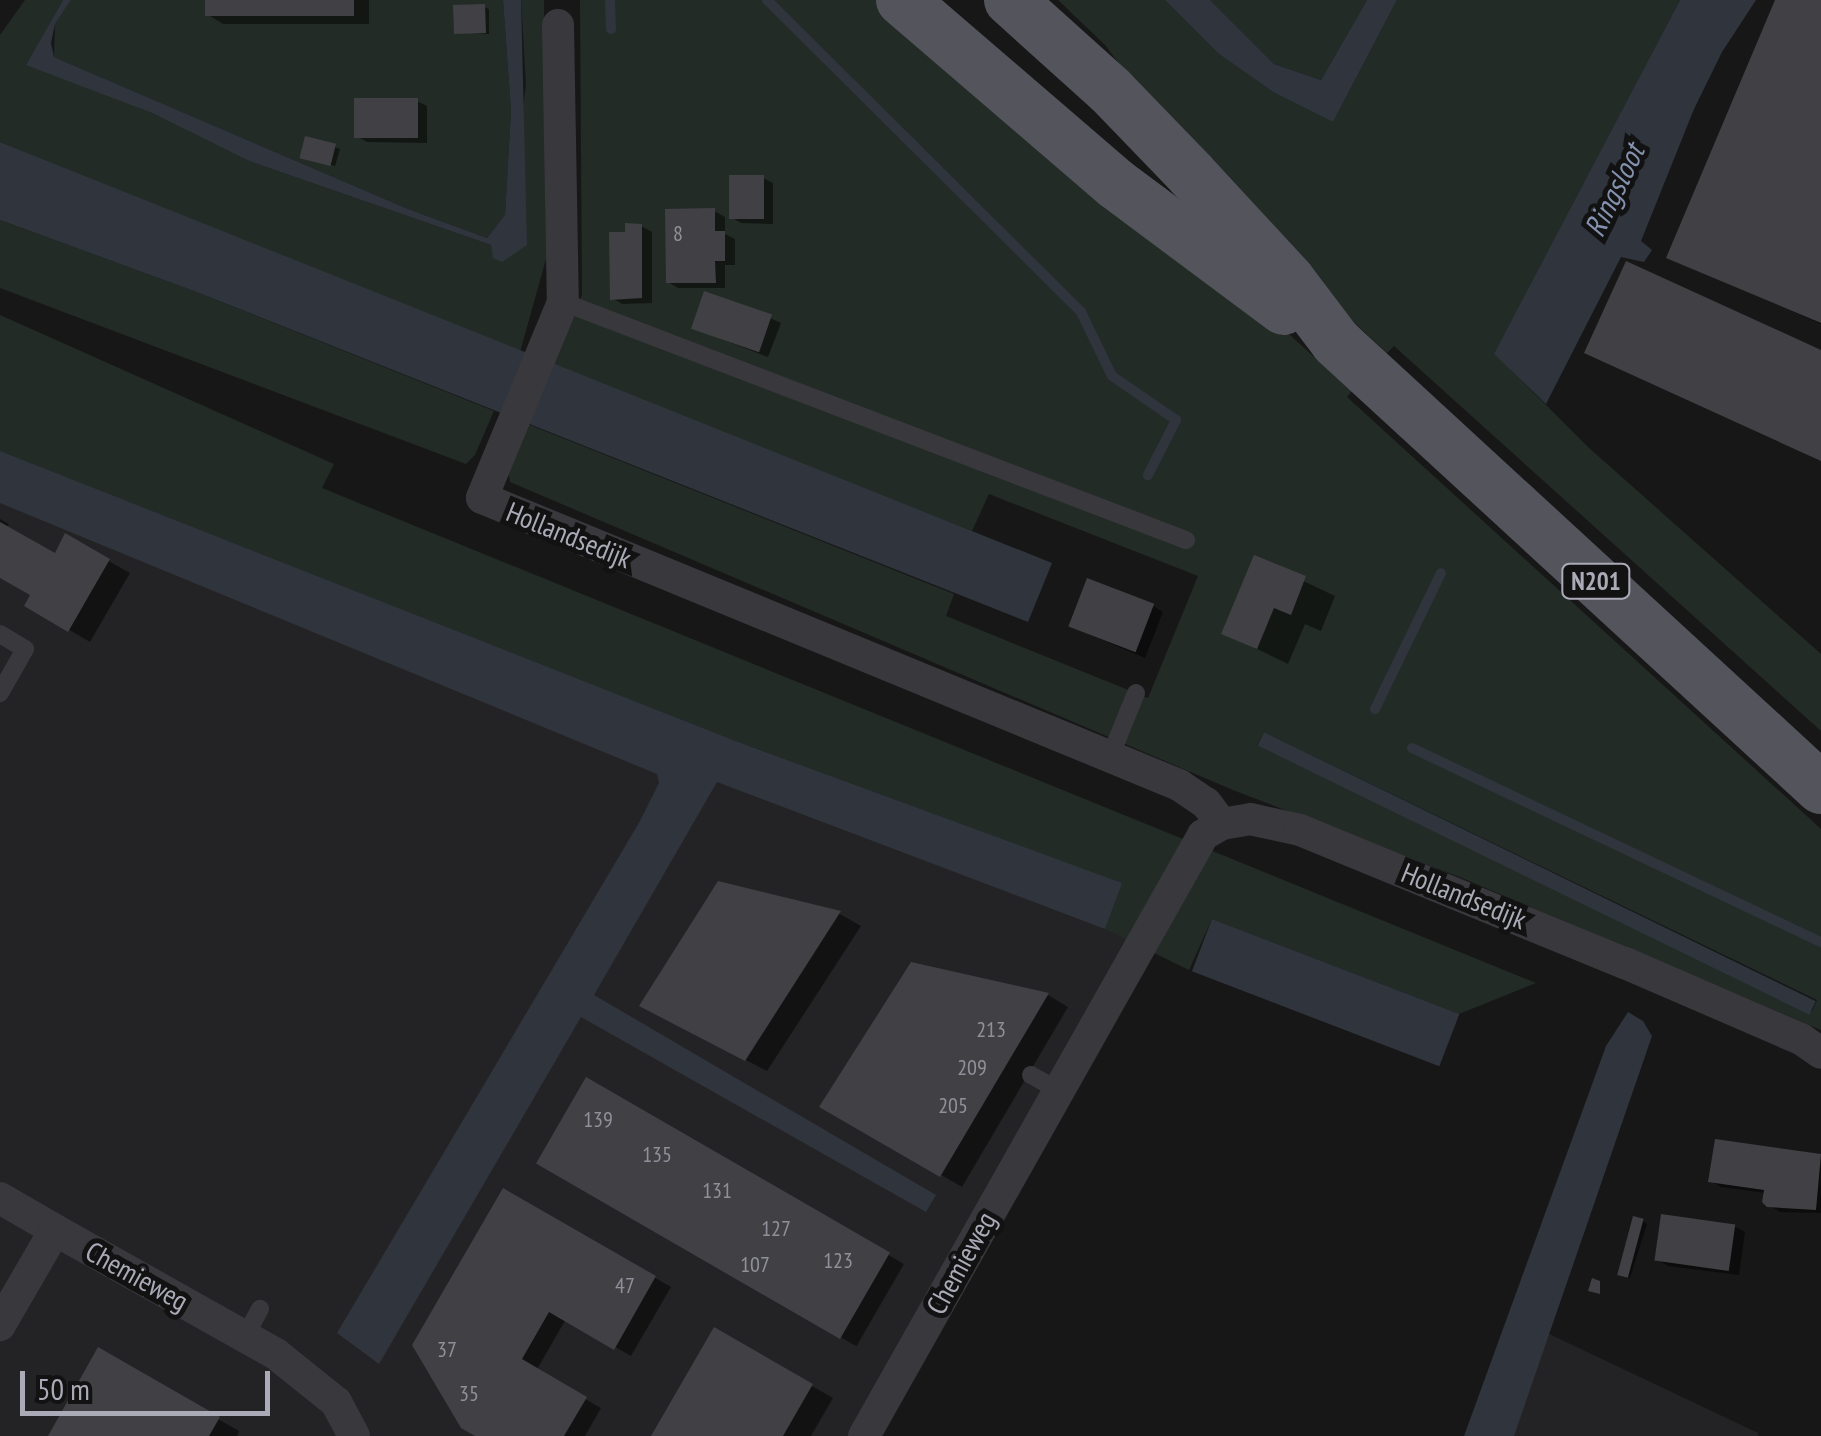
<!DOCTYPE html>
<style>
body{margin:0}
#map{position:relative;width:1821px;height:1436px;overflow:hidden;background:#171718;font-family:"PT Sans Narrow",sans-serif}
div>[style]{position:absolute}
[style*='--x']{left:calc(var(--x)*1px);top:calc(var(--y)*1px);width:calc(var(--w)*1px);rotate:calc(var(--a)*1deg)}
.built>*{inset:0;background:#232325}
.green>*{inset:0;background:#232b26}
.water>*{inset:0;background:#30343d;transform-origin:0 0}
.shadow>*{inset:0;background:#0007;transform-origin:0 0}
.stream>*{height:10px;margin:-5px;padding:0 5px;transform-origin:5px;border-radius:5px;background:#30343d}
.building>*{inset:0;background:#414145;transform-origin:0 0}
.service>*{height:18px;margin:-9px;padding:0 9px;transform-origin:9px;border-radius:9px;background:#38383d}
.minor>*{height:32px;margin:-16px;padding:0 16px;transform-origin:16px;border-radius:16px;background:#38383d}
.primary>*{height:52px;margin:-26px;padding:0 26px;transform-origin:26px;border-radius:26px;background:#54545c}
span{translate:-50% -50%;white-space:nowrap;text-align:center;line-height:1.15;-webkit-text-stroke:10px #121213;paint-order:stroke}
.number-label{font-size:22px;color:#90909a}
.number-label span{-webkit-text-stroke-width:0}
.shield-label span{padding:2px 8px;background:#121213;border:2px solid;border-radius:8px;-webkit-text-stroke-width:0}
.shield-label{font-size:25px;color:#aaabb7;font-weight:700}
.street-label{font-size:28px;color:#aaabb7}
.water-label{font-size:30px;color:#8491af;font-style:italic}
.scale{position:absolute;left:20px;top:1371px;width:250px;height:45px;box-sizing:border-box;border:5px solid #aaabb7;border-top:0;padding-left:12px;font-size:30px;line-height:35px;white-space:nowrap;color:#aaabb7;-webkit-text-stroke:8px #121213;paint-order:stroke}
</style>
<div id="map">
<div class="built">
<div style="clip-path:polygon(0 439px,1167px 917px,879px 1436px,0 1436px)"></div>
<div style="clip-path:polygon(1524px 1322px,1758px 1433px,1758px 1436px,1480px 1436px)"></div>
</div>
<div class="green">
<div style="clip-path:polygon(25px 0,63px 0,27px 64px,152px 113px,249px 161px,491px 245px,502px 262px,526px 85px,521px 0,544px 0,546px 259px,520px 352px,0 142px,0 35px)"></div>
<div style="clip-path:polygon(71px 0,503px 0,511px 111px,505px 216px,487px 238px,408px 209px,54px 57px,55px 24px)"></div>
<div style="clip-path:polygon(evenodd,580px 0,882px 0,1250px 299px,1352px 391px,1347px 397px,1821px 829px,1821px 1030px,1462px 878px,1233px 790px,510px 482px,507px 462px,525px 423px,954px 594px,946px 616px,1148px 698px,1198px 576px,989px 494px,972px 531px,551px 365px,582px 295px,580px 0,1264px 732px,1817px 1000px,1812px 1011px,1257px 745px,1264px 732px)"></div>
<div style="clip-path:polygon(1058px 0,1165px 0,1219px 54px,1273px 92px,1333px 122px,1397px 0,1680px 0,1495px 354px,1588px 447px,1821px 654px,1821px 731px,1394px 346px,1387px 353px,1284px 257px,1175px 138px,1105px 45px)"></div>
<div style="clip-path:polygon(1210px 0,1367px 0,1321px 80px,1274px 64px)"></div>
<div style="clip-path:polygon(0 220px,194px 291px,494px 411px,475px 455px,466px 464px,0 288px)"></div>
<div style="clip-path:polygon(0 315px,334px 464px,322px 488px,1536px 983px,1459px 1014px,1212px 919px,1189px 970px,1105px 929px,1121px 883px,733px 740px,0 451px)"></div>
</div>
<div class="water">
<div style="clip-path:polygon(63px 0,71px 0,55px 24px,51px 43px,54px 57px,408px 209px,487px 238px,505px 215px,511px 111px,503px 0,521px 0,527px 245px,502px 262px,493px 258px,491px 245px,249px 161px,152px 113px,26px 65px)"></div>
<div style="clip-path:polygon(1165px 0,1210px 0,1274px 64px,1321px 80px,1367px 0,1397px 0,1333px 122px,1273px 92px,1219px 54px)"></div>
<div style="clip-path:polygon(1680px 0,1756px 0,1722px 52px,1694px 109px,1641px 241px,1652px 250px,1644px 262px,1621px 257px,1546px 404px,1494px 354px)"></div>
<div style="clip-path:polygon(0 142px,1052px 563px,1028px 622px,194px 291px,0 220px)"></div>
<div style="clip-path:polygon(0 451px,733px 740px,1122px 883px,1105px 929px,717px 782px,594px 995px,936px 1195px,926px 1212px,581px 1017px,379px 1364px,337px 1333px,640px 821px,659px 783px,657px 774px,0 503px)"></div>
<div style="left:1264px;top:732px;width:614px;height:15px;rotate:26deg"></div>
<div style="left:1212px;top:919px;width:265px;height:56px;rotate:21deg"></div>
<div style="clip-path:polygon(1628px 1012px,1643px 1021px,1652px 1036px,1514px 1436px,1464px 1436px,1606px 1046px)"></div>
</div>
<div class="shadow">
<div style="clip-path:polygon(207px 0,369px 0,369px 24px,223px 24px,207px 14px)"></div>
<div style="clip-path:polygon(1778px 0,1821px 0,1821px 324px,1669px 257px)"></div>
<div style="clip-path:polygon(484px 7px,489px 9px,489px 34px,455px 32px)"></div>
<div style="clip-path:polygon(417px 101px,427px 106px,427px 143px,367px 142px,357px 136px)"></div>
<div style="clip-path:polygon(307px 139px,340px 149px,335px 166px,307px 159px)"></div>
<div style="clip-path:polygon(763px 178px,773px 183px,773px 224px,741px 223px,731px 217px)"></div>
<div style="clip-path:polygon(714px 211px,725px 217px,725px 234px,735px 239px,735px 265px,725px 265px,725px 288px,678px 288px,668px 282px)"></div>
<div style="clip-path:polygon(641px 226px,652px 232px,652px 303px,622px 304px,612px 298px,627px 234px)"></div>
<div style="clip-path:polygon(770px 318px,781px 323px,768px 357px,703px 332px)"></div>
<div style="clip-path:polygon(0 519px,9px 524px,6px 529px,56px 556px,66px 537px,130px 573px,90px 642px,27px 605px,33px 594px,0 575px)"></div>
<div style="clip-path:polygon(1255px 558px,1335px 596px,1321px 631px,1305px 624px,1288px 664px,1225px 633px)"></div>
<div style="clip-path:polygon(1153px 606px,1163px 612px,1145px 658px,1081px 631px)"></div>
<div style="clip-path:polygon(719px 884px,840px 914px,861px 926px,767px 1071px,663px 1017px)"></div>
<div style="clip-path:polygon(912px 965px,1048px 995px,1068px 1007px,962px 1187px,823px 1106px)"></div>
<div style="left:587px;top:1081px;width:366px;height:95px;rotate:30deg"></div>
<div style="clip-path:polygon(1717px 1141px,1821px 1156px,1821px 1213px,1780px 1212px,1769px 1205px,1766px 1193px,1721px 1187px,1711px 1181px)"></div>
<div style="clip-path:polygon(504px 1191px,671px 1287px,631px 1356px,566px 1319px,536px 1371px,601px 1408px,585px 1436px,480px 1436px)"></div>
<div style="clip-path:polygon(1643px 1221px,1647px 1224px,1630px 1278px,1621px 1276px)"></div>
<div style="clip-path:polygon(1734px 1226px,1745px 1232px,1739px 1275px,1668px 1266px,1658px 1260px)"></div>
<div style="clip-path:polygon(715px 1330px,833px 1398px,811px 1436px,654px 1436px)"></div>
<div style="clip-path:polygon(99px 1351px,239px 1431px,237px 1436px,50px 1436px)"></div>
</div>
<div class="stream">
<div style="--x:610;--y:0;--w:29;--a:88"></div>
<div style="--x:767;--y:0;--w:443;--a:44.8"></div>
<div style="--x:1081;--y:312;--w:71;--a:64.2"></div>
<div style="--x:1112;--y:376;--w:78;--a:34.5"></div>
<div style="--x:1176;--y:420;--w:62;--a:117"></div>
<div style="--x:1375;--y:709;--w:151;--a:-64.1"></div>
<div style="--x:1412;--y:748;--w:453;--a:25.4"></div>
</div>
<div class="building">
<div style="left:205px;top:0;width:149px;height:16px"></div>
<div style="clip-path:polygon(1775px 0,1821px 0,1821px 323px,1666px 258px)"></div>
<div style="left:485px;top:4px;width:29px;height:32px;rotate:88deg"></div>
<div style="left:354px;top:98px;width:64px;height:40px"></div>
<div style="left:305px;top:136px;width:32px;height:23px;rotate:14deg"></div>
<div style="left:729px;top:175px;width:35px;height:44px"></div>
<div style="clip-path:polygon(715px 208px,715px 231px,725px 231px,725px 261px,715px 261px,716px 283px,666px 283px,665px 209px)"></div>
<div style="clip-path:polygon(625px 223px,642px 224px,642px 298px,610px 300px,609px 232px,625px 232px)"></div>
<div style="clip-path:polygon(1626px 261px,1821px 350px,1821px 461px,1584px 353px)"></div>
<div style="left:704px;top:291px;width:72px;height:40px;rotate:19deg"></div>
<div style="clip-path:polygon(0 522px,55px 553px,65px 533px,110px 559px,68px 632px,24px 606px,30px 595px,0 578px)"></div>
<div style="clip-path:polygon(1254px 555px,1306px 576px,1291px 615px,1274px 608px,1257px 649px,1221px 634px)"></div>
<div style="left:1087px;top:578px;width:72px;height:52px;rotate:21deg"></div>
<div style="clip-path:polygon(718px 881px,841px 911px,745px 1061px,639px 1006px)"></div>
<div style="clip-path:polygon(911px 962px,1049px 993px,940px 1177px,819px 1107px)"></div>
<div style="left:586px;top:1077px;width:351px;height:100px;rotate:30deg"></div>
<div style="clip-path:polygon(1715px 1139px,1821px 1154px,1816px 1210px,1767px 1207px,1762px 1202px,1764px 1190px,1708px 1182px)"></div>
<div style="clip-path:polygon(503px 1188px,656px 1276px,614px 1350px,549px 1312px,522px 1359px,587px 1397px,564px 1436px,475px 1436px,461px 1428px,412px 1345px)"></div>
<div style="left:1661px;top:1214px;width:75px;height:47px;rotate:8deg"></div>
<div style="left:1633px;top:1216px;width:11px;height:61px;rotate:15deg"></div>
<div style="clip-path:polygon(1592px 1278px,1600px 1281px,1600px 1294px,1588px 1291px)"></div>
<div style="clip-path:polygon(714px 1327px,813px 1384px,783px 1436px,651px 1436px)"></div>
<div style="clip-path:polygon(98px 1347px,220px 1417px,209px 1436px,48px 1436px)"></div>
</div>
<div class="service">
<div style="--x:563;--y:302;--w:667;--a:20.91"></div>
<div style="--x:0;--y:634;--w:29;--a:31"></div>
<div style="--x:25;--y:649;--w:51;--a:119.6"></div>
<div style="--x:1110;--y:757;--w:69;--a:-67.9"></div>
<div style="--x:1031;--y:1075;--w:31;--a:29"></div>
<div style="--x:245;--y:1337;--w:32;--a:-62"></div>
</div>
<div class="minor">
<div style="--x:558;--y:25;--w:277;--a:89"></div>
<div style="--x:563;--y:302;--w:212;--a:112.5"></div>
<div style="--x:482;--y:498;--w:754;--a:22.38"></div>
<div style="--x:1179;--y:785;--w:32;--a:34"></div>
<div style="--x:1206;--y:803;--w:26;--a:53"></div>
<div style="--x:1222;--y:824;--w:28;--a:-10"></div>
<div style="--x:1250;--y:819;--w:51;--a:12.4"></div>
<div style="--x:1300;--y:830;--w:351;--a:22.3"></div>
<div style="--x:1625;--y:963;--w:192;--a:23.4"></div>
<div style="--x:1801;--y:1039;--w:24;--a:35"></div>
<div style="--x:0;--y:1198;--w:64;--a:30.2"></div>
<div style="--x:55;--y:1230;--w:110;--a:120.1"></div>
<div style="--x:55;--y:1230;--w:253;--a:29.3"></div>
<div style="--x:276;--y:1354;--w:77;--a:38.7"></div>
<div style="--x:336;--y:1402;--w:38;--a:62"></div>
<div style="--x:864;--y:1436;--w:690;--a:-60.57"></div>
<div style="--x:1203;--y:835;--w:22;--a:-30"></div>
</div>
<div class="primary">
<div style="--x:902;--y:0;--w:282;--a:40.7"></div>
<div style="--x:1116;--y:184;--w:209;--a:36.7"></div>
<div style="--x:1010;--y:0;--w:135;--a:42"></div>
<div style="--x:1110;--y:90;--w:117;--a:46"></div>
<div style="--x:1191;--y:174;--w:144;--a:47.2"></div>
<div style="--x:1289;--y:280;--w:78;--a:52.8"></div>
<div style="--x:1336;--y:342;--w:659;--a:42.6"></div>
</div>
<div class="number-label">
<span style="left:678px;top:234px">8</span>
<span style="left:991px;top:1030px">213</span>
<span style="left:972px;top:1068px">209</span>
<span style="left:953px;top:1106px">205</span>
<span style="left:598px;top:1120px">139</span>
<span style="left:657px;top:1155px">135</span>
<span style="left:717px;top:1191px">131</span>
<span style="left:776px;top:1229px">127</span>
<span style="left:838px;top:1261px">123</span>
<span style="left:755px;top:1265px">107</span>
<span style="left:625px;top:1286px">47</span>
<span style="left:447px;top:1350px">37</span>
<span style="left:469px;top:1394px">35</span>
</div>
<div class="shield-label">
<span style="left:1596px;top:581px">N201</span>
</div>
<div class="street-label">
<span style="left:569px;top:535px;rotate:22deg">Hollandsedijk</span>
<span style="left:1464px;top:896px;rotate:22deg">Hollandsedijk</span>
<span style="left:961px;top:1263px;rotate:-61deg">Chemieweg</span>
<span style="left:137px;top:1276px;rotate:29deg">Chemieweg</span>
</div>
<div class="water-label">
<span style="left:1614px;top:190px;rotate:-64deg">Ringsloot</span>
</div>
<div class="scale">50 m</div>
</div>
